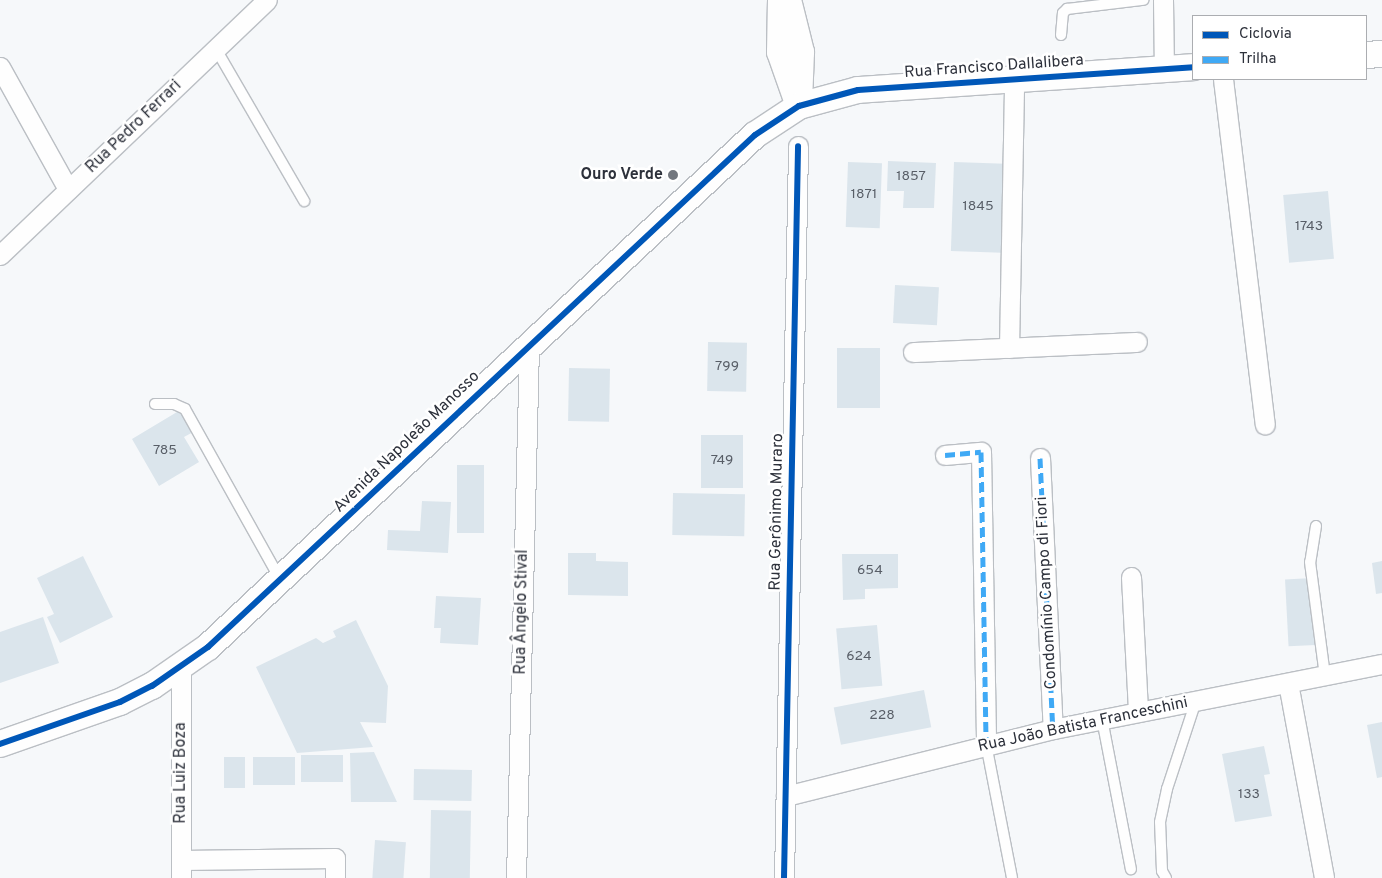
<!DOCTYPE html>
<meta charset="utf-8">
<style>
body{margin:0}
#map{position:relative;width:1382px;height:878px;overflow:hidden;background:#f6f8fa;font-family:Overpass,sans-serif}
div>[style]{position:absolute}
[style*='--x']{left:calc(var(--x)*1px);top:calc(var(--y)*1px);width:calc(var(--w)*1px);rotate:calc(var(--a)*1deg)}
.building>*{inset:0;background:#dbe5ec;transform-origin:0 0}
.roads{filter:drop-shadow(1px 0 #bbbfc4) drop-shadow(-1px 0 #bbbfc4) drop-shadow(0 1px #bbbfc4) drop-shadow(0 -1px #bbbfc4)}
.lane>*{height:10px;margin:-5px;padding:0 5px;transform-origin:5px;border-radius:5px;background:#fefefe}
.street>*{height:19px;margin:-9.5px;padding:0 9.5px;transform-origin:9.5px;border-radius:9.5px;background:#fefefe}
.secondary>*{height:26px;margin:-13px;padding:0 13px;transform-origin:13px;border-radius:13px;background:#fefefe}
.quiet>*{height:5px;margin-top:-2.5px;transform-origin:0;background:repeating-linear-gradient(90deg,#3fa9f5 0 10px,transparent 0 15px)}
.cycleway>*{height:6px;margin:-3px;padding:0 3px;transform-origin:3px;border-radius:3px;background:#0057b8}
.dots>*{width:14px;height:14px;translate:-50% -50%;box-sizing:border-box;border:2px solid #fff;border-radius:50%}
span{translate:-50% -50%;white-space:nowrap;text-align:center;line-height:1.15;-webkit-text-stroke:5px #fff;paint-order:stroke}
.number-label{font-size:14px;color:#585e67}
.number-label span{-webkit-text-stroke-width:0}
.street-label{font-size:16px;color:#2d313b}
.poi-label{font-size:16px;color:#2d313b;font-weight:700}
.right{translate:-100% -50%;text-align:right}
.legend{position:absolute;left:1192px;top:15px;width:175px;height:65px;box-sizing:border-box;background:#fff;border:1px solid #abadb1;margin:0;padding:6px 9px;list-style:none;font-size:15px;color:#2d313b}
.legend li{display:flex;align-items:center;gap:10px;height:25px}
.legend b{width:25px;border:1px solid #abadb1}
</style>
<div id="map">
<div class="building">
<div style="clip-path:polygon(888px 161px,936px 163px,934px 208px,903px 208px,904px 191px,887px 191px)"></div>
<div style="left:848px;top:162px;width:34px;height:65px;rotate:2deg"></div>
<div style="left:954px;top:162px;width:51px;height:89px;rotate:2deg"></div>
<div style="left:1328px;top:191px;width:68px;height:45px;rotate:85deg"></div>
<div style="left:895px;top:285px;width:44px;height:38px;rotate:3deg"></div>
<div style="left:708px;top:342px;width:39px;height:49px;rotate:1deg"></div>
<div style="left:880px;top:348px;width:60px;height:43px;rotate:90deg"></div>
<div style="left:569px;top:368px;width:41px;height:53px;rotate:1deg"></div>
<div style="clip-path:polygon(182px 409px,195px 431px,184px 437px,199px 462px,159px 486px,132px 439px)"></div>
<div style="left:701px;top:435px;width:42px;height:53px"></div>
<div style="left:457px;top:465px;width:27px;height:68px"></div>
<div style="left:673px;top:493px;width:72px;height:42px;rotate:1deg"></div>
<div style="clip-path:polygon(422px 501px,451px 502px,448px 553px,387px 550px,388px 530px,420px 531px)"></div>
<div style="clip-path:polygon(568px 553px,596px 553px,596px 561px,628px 562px,628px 596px,568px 595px)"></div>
<div style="clip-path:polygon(842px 554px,898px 554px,898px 588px,865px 589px,865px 599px,843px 600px)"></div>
<div style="clip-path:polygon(83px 556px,113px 617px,60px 643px,47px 617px,54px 614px,37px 578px)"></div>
<div style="clip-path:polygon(1382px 561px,1382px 593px,1376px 594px,1372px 563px)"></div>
<div style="left:1312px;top:578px;width:67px;height:27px;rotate:87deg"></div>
<div style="clip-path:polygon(436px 596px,481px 598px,478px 645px,440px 643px,441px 628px,434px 628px)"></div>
<div style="clip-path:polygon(43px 617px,59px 663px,0 683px,0 632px)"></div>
<div style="clip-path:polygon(356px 620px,388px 686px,386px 723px,360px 722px,373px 747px,297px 753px,256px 667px,316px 638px,323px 643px,336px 637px,333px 631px)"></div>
<div style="left:877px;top:625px;width:61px;height:41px;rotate:85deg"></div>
<div style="left:924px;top:690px;width:38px;height:92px;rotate:79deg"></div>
<div style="clip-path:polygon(1382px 722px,1382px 777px,1377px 778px,1367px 725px)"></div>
<div style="clip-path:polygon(1264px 746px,1270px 774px,1264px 775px,1272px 816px,1235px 822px,1222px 754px)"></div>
<div style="clip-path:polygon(374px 752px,397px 802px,351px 802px,350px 753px)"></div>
<div style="left:343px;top:755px;width:27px;height:42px;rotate:90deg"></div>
<div style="left:224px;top:757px;width:21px;height:31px"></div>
<div style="left:253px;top:757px;width:42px;height:28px"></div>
<div style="left:414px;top:769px;width:58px;height:31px;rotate:1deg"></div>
<div style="left:431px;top:810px;width:40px;height:68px;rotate:1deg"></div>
<div style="left:375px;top:840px;width:31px;height:38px;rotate:4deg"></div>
</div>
<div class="roads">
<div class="lane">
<div style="--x:1061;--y:35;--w:22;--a:-85"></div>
<div style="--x:1063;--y:13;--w:6;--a:-45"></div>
<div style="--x:1067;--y:9;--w:77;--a:-6.8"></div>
<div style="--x:216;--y:49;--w:176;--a:59.9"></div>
<div style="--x:155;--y:404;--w:19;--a:0"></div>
<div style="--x:174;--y:404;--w:12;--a:24"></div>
<div style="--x:185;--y:409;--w:195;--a:60.8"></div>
<div style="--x:1316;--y:526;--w:36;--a:99"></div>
<div style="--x:1310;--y:562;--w:115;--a:82.5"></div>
<div style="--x:1102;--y:719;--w:153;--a:79.1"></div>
<div style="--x:986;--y:744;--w:136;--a:79"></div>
<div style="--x:1166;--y:878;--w:8;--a:-120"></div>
<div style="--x:1162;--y:871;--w:49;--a:-92.3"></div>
<div style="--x:1160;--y:822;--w:34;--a:-78"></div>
<div style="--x:1167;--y:789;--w:93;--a:-71.8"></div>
</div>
<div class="street">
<div style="--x:1163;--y:0;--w:69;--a:89.2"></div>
<div style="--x:0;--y:67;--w:140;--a:60.9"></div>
<div style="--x:1223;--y:79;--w:348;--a:83.1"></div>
<div style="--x:0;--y:255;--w:369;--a:-43.7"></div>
<div style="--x:1009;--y:348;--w:269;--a:-88.9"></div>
<div style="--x:913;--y:352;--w:224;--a:-2.6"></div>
<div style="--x:945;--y:455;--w:36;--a:-5"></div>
<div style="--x:981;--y:452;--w:292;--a:89"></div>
<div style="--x:1040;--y:458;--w:271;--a:87.3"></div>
<div style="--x:1131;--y:577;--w:135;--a:87"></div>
<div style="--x:1288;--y:683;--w:198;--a:79.5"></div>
<div style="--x:786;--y:796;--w:275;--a:-14.1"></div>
<div style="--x:1053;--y:729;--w:335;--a:-11.2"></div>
<div style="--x:181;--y:860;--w:154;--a:-0.7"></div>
<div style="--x:335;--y:858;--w:20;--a:90"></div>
<div style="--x:181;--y:878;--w:211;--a:-90"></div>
<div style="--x:516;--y:878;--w:532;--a:-88.6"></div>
<div style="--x:784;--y:878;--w:732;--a:-88.9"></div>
</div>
<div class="secondary">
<div style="--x:781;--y:0;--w:52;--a:91.1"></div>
<div style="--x:780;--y:52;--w:57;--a:70.6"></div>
<div style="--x:788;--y:0;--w:54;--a:76"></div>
<div style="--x:801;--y:52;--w:49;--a:92.3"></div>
<div style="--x:1366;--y:55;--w:16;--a:-4"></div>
<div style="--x:0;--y:744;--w:127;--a:-19.3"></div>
<div style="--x:120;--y:702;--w:36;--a:-27"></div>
<div style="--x:152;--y:686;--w:68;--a:-34.9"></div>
<div style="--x:208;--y:647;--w:749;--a:-43.11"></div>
<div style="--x:755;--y:135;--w:53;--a:-33.4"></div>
<div style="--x:799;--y:106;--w:61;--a:-15.2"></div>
<div style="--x:858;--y:90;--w:336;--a:-3.9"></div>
</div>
</div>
<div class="quiet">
<div style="--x:945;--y:455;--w:36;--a:-5"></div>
<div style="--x:981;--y:452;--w:292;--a:89"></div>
<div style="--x:1040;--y:458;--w:271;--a:87.3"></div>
</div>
<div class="cycleway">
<div style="--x:0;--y:744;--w:127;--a:-19.3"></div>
<div style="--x:120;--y:702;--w:36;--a:-27"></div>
<div style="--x:152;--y:686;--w:68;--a:-34.9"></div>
<div style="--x:208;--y:647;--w:749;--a:-43.11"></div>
<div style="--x:755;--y:135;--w:53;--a:-33.4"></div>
<div style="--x:799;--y:106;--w:61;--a:-15.2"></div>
<div style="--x:858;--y:90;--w:336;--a:-3.9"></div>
<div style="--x:784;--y:878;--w:732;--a:-88.9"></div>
</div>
<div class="dots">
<div style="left:673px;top:175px;background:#73777e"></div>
</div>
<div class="number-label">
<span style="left:911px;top:177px">1857</span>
<span style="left:864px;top:195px">1871</span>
<span style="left:978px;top:207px">1845</span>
<span style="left:1309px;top:227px">1743</span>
<span style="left:727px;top:367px">799</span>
<span style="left:165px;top:451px">785</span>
<span style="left:722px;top:461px">749</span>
<span style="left:870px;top:571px">654</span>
<span style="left:859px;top:657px">624</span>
<span style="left:882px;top:716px">228</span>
<span style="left:1249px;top:795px">133</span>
</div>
<div class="street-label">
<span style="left:994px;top:67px;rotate:-4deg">Rua Francisco Dallalibera</span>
<span style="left:134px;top:127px;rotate:-44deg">Rua Pedro Ferrari</span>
<span style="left:407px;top:442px;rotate:-44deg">Avenida Napoleão Manosso</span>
<span style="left:777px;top:512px;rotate:-89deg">Rua Gerônimo Muraro</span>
<span style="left:1047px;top:593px;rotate:-93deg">Condomínio Campo di Fiori</span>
<span style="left:522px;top:612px;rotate:-89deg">Rua Ângelo Stival</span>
<span style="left:1083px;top:725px;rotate:-12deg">Rua João Batista Franceschini</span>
<span style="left:181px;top:773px;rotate:-90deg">Rua Luiz Boza</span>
</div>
<div class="poi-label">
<span class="right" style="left:663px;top:175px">Ouro Verde</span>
</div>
<ul class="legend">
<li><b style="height:6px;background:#0057b8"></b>Ciclovia</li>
<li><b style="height:6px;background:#3fa9f5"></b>Trilha</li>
</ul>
</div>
